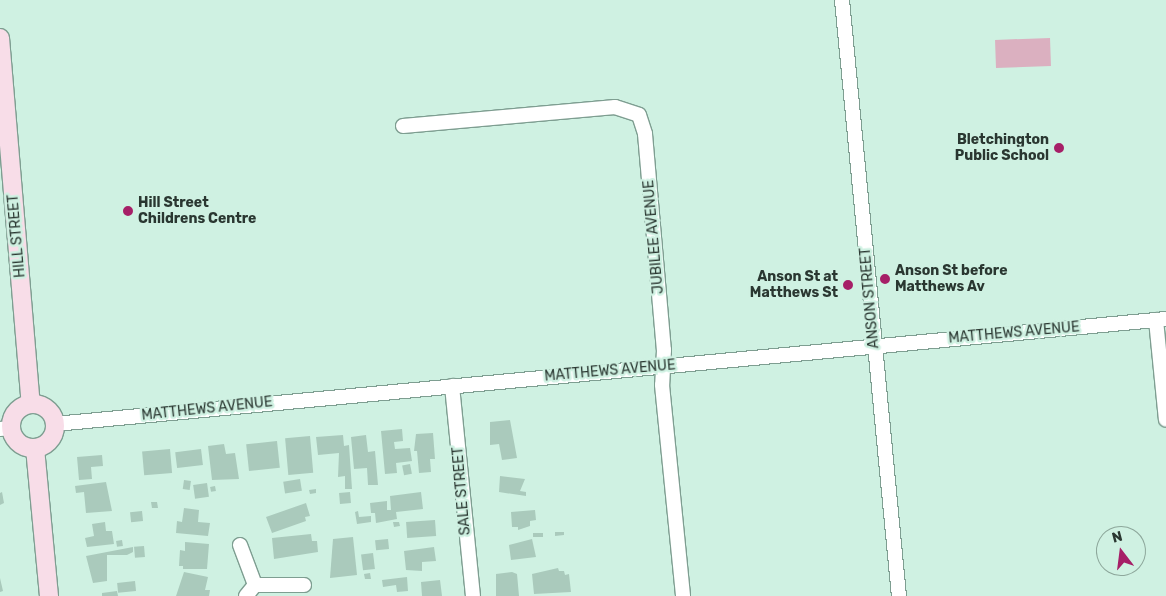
<!DOCTYPE html>
<style>
body{margin:0}
#map{position:relative;width:1166px;height:596px;overflow:hidden;background:#cff1e2;font-family:Rubik,sans-serif}
div>[style]{position:absolute}
[style*='--x']{left:calc(var(--x)*1px);top:calc(var(--y)*1px);width:calc(var(--w)*1px);rotate:calc(var(--a)*1deg)}
.green>*{inset:0;background:#dbb0c0;transform-origin:0 0}
.building>*{inset:0;background:#aacabc;transform-origin:0 0}
.roads{filter:drop-shadow(1px 0 #7e9e91) drop-shadow(-1px 0 #7e9e91) drop-shadow(0 1px #7e9e91) drop-shadow(0 -1px #7e9e91)}
.minor>*{height:14px;margin:-7px;padding:0 7px;transform-origin:7px;border-radius:7px;background:#fff}
.major>*{height:18px;margin:-9px;padding:0 9px;transform-origin:9px;border-radius:9px;background:#f8dde8}
.major>.ring{margin:-9px;padding:0;box-sizing:content-box;background:none;border:18px solid #f8dde8;border-radius:50%}
.dots>*{width:14px;height:14px;translate:-50% -50%;box-sizing:border-box;border:2px solid #cff1e2;border-radius:50%}
span{translate:-50% -50%;white-space:nowrap;text-align:center;line-height:1.15;-webkit-text-stroke:5px #cff1e2;paint-order:stroke}
.poi-label{font-size:14px;color:#2a3731;font-weight:700}
.right{translate:-100% -50%;text-align:right}
.left{translate:0 -50%;text-align:left}
.street-label{font-size:14px;color:#2a3731}
.north{position:absolute;left:1096px;top:526px;width:50px;height:50px;box-sizing:border-box;background:#cff1e2;border:1px solid #8da79b;border-radius:50%;rotate:345deg;font-size:14px;font-weight:700;line-height:20px;text-align:center;color:#2a3731}
.north::after{content:'';display:block;margin:auto;width:18px;height:22px;background:#a61f67;clip-path:polygon(50% 0,100% 100%,50% 72%,0 100%)}
</style>
<div id="map">
<div class="green">
<div style="left:1050px;top:38px;width:28px;height:55px;rotate:88deg"></div>
</div>
<div class="building">
<div style="clip-path:polygon(510px 420px,517px 458px,502px 460px,499px 444px,490px 445px,490px 422px)"></div>
<div style="clip-path:polygon(402px 429px,403px 441px,394px 442px,395px 449px,410px 448px,412px 461px,396px 463px,397px 473px,385px 474px,381px 431px)"></div>
<div style="clip-path:polygon(433px 433px,435px 459px,430px 459px,431px 472px,419px 473px,417px 451px,414px 451px,416px 434px)"></div>
<div style="clip-path:polygon(343px 435px,344px 446px,349px 445px,352px 489px,345px 489px,345px 476px,338px 477px,339px 453px,318px 455px,316px 437px)"></div>
<div style="clip-path:polygon(366px 435px,368px 452px,375px 451px,378px 485px,368px 485px,367px 468px,354px 469px,351px 437px)"></div>
<div style="left:310px;top:436px;width:37px;height:25px;rotate:85deg"></div>
<div style="left:277px;top:441px;width:27px;height:31px;rotate:84deg"></div>
<div style="clip-path:polygon(224px 444px,226px 454px,235px 453px,239px 479px,212px 480px,208px 446px)"></div>
<div style="left:170px;top:449px;width:24px;height:28px;rotate:85deg"></div>
<div style="left:201px;top:449px;width:16px;height:26px;rotate:83deg"></div>
<div style="clip-path:polygon(102px 455px,103px 466px,91px 467px,92px 479px,79px 480px,77px 457px)"></div>
<div style="left:410px;top:464px;width:10px;height:8px;rotate:79deg"></div>
<div style="clip-path:polygon(500px 476px,525px 479px,520px 491px,526px 492px,526px 496px,499px 492px)"></div>
<div style="left:300px;top:479px;width:12px;height:17px;rotate:81deg"></div>
<div style="left:184px;top:480px;width:7px;height:9px;rotate:8deg"></div>
<div style="clip-path:polygon(106px 482px,112px 511px,86px 513px,84px 492px,76px 493px,75px 486px)"></div>
<div style="left:207px;top:483px;width:14px;height:14px;rotate:82deg"></div>
<div style="left:215px;top:486px;width:5px;height:5px;rotate:79deg"></div>
<div style="clip-path:polygon(316px 489px,316px 493px,310px 494px,309px 490px)"></div>
<div style="clip-path:polygon(2px 492px,4px 503px,0 505px,0 493px)"></div>
<div style="left:350px;top:492px;width:11px;height:11px;rotate:85deg"></div>
<div style="clip-path:polygon(421px 492px,423px 509px,396px 512px,397px 519px,376px 523px,375px 513px,371px 513px,370px 503px,387px 501px,387px 510px,391px 510px,390px 496px)"></div>
<div style="clip-path:polygon(151px 502px,157px 502px,158px 508px,152px 508px)"></div>
<div style="clip-path:polygon(306px 503px,310px 516px,305px 517px,306px 521px,272px 533px,266px 517px)"></div>
<div style="clip-path:polygon(184px 508px,199px 510px,198px 522px,210px 523px,208px 536px,176px 533px,177px 521px,182px 522px)"></div>
<div style="clip-path:polygon(535px 510px,536px 520px,530px 521px,530px 526px,518px 530px,518px 527px,512px 527px,511px 512px)"></div>
<div style="left:142px;top:511px;width:10px;height:12px;rotate:84deg"></div>
<div style="clip-path:polygon(358px 511px,359px 517px,371px 516px,371px 522px,357px 524px,355px 512px)"></div>
<div style="left:435px;top:520px;width:16px;height:29px;rotate:86deg"></div>
<div style="clip-path:polygon(105px 522px,106px 531px,112px 531px,114px 544px,87px 547px,85px 538px,94px 536px,92px 524px)"></div>
<div style="clip-path:polygon(393px 522px,399px 522px,400px 526px,394px 527px)"></div>
<div style="clip-path:polygon(555px 532px,564px 532px,564px 535px,555px 536px)"></div>
<div style="left:543px;top:533px;width:4px;height:10px;rotate:90deg"></div>
<div style="clip-path:polygon(311px 534px,312px 541px,317px 541px,318px 552px,274px 559px,272px 538px)"></div>
<div style="clip-path:polygon(353px 537px,357px 575px,330px 578px,333px 539px)"></div>
<div style="left:388px;top:539px;width:10px;height:13px;rotate:84deg"></div>
<div style="clip-path:polygon(532px 539px,536px 557px,511px 560px,509px 545px)"></div>
<div style="left:122px;top:540px;width:6px;height:6px;rotate:81deg"></div>
<div style="clip-path:polygon(185px 542px,209px 544px,207px 569px,183px 569px,183px 566px,179px 566px,180px 550px,185px 551px)"></div>
<div style="left:144px;top:546px;width:11px;height:10px;rotate:85deg"></div>
<div style="clip-path:polygon(133px 547px,133px 552px,127px 555px,107px 555px,107px 581px,93px 583px,86px 556px)"></div>
<div style="clip-path:polygon(434px 547px,436px 561px,422px 562px,422px 571px,406px 570px,404px 551px)"></div>
<div style="left:373px;top:553px;width:16px;height:12px;rotate:83deg"></div>
<div style="clip-path:polygon(558px 568px,559px 571px,564px 571px,565px 575px,569px 574px,571px 592px,534px 594px,532px 574px)"></div>
<div style="clip-path:polygon(184px 572px,208px 577px,205px 590px,210px 590px,209px 596px,176px 596px)"></div>
<div style="clip-path:polygon(512px 572px,517px 574px,519px 596px,496px 596px,496px 574px)"></div>
<div style="clip-path:polygon(370px 573px,371px 579px,365px 579px,364px 574px)"></div>
<div style="clip-path:polygon(407px 577px,408px 591px,397px 592px,396px 585px,383px 587px,382px 580px)"></div>
<div style="clip-path:polygon(0 578px,3px 591px,0 592px)"></div>
<div style="clip-path:polygon(440px 580px,442px 596px,422px 596px,421px 582px)"></div>
<div style="left:135px;top:581px;width:10px;height:18px;rotate:84deg"></div>
<div style="clip-path:polygon(117px 591px,118px 596px,102px 596px,102px 593px)"></div>
</div>
<div class="roads">
<div class="minor">
<div style="--x:842;--y:0;--w:599;--a:84.54"></div>
<div style="--x:403;--y:126;--w:213;--a:-5.1"></div>
<div style="--x:615;--y:107;--w:25;--a:18"></div>
<div style="--x:639;--y:115;--w:20;--a:72"></div>
<div style="--x:645;--y:134;--w:217;--a:85"></div>
<div style="--x:664;--y:350;--w:35;--a:93"></div>
<div style="--x:662;--y:385;--w:212;--a:84.3"></div>
<div style="--x:1156;--y:320;--w:100;--a:84.3"></div>
<div style="--x:452;--y:386;--w:211;--a:84.3"></div>
<div style="--x:55;--y:424;--w:1116;--a:-5.4"></div>
<div style="--x:0;--y:429;--w:11;--a:-5"></div>
<div style="--x:240;--y:545;--w:43;--a:69.4"></div>
<div style="--x:246;--y:596;--w:14;--a:-51"></div>
<div style="--x:255;--y:585;--w:49;--a:0"></div>
</div>
<div class="major">
<div style="--x:0;--y:38;--w:367;--a:85.2"></div>
<div class="ring" style="left:11px;top:404px;width:26px;height:26px"></div>
<div style="--x:35;--y:448;--w:149;--a:84.6"></div>
</div>
</div>
<div class="dots">
<div style="left:1059px;top:148px;background:#a61f67"></div>
<div style="left:128px;top:211px;background:#a61f67"></div>
<div style="left:885px;top:279px;background:#a61f67"></div>
<div style="left:848px;top:285px;background:#a61f67"></div>
</div>
<div class="poi-label">
<span class="right" style="left:1049px;top:148px">Bletchington<br>Public School</span>
<span class="left" style="left:138px;top:211px">Hill Street<br>Childrens Centre</span>
<span class="left" style="left:895px;top:279px">Anson St before<br>Matthews Av</span>
<span class="right" style="left:838px;top:285px">Anson St at<br>Matthews St</span>
</div>
<div class="street-label">
<span style="left:17px;top:236px;rotate:-95deg">HILL STREET</span>
<span style="left:654px;top:237px;rotate:-95deg">JUBILEE AVENUE</span>
<span style="left:870px;top:298px;rotate:-95deg">ANSON STREET</span>
<span style="left:1014px;top:333px;rotate:-5deg">MATTHEWS AVENUE</span>
<span style="left:610px;top:371px;rotate:-5deg">MATTHEWS AVENUE</span>
<span style="left:207px;top:409px;rotate:-6deg">MATTHEWS AVENUE</span>
<span style="left:462px;top:491px;rotate:-95deg">SALE STREET</span>
</div>
<div class="north">N</div>
</div>
